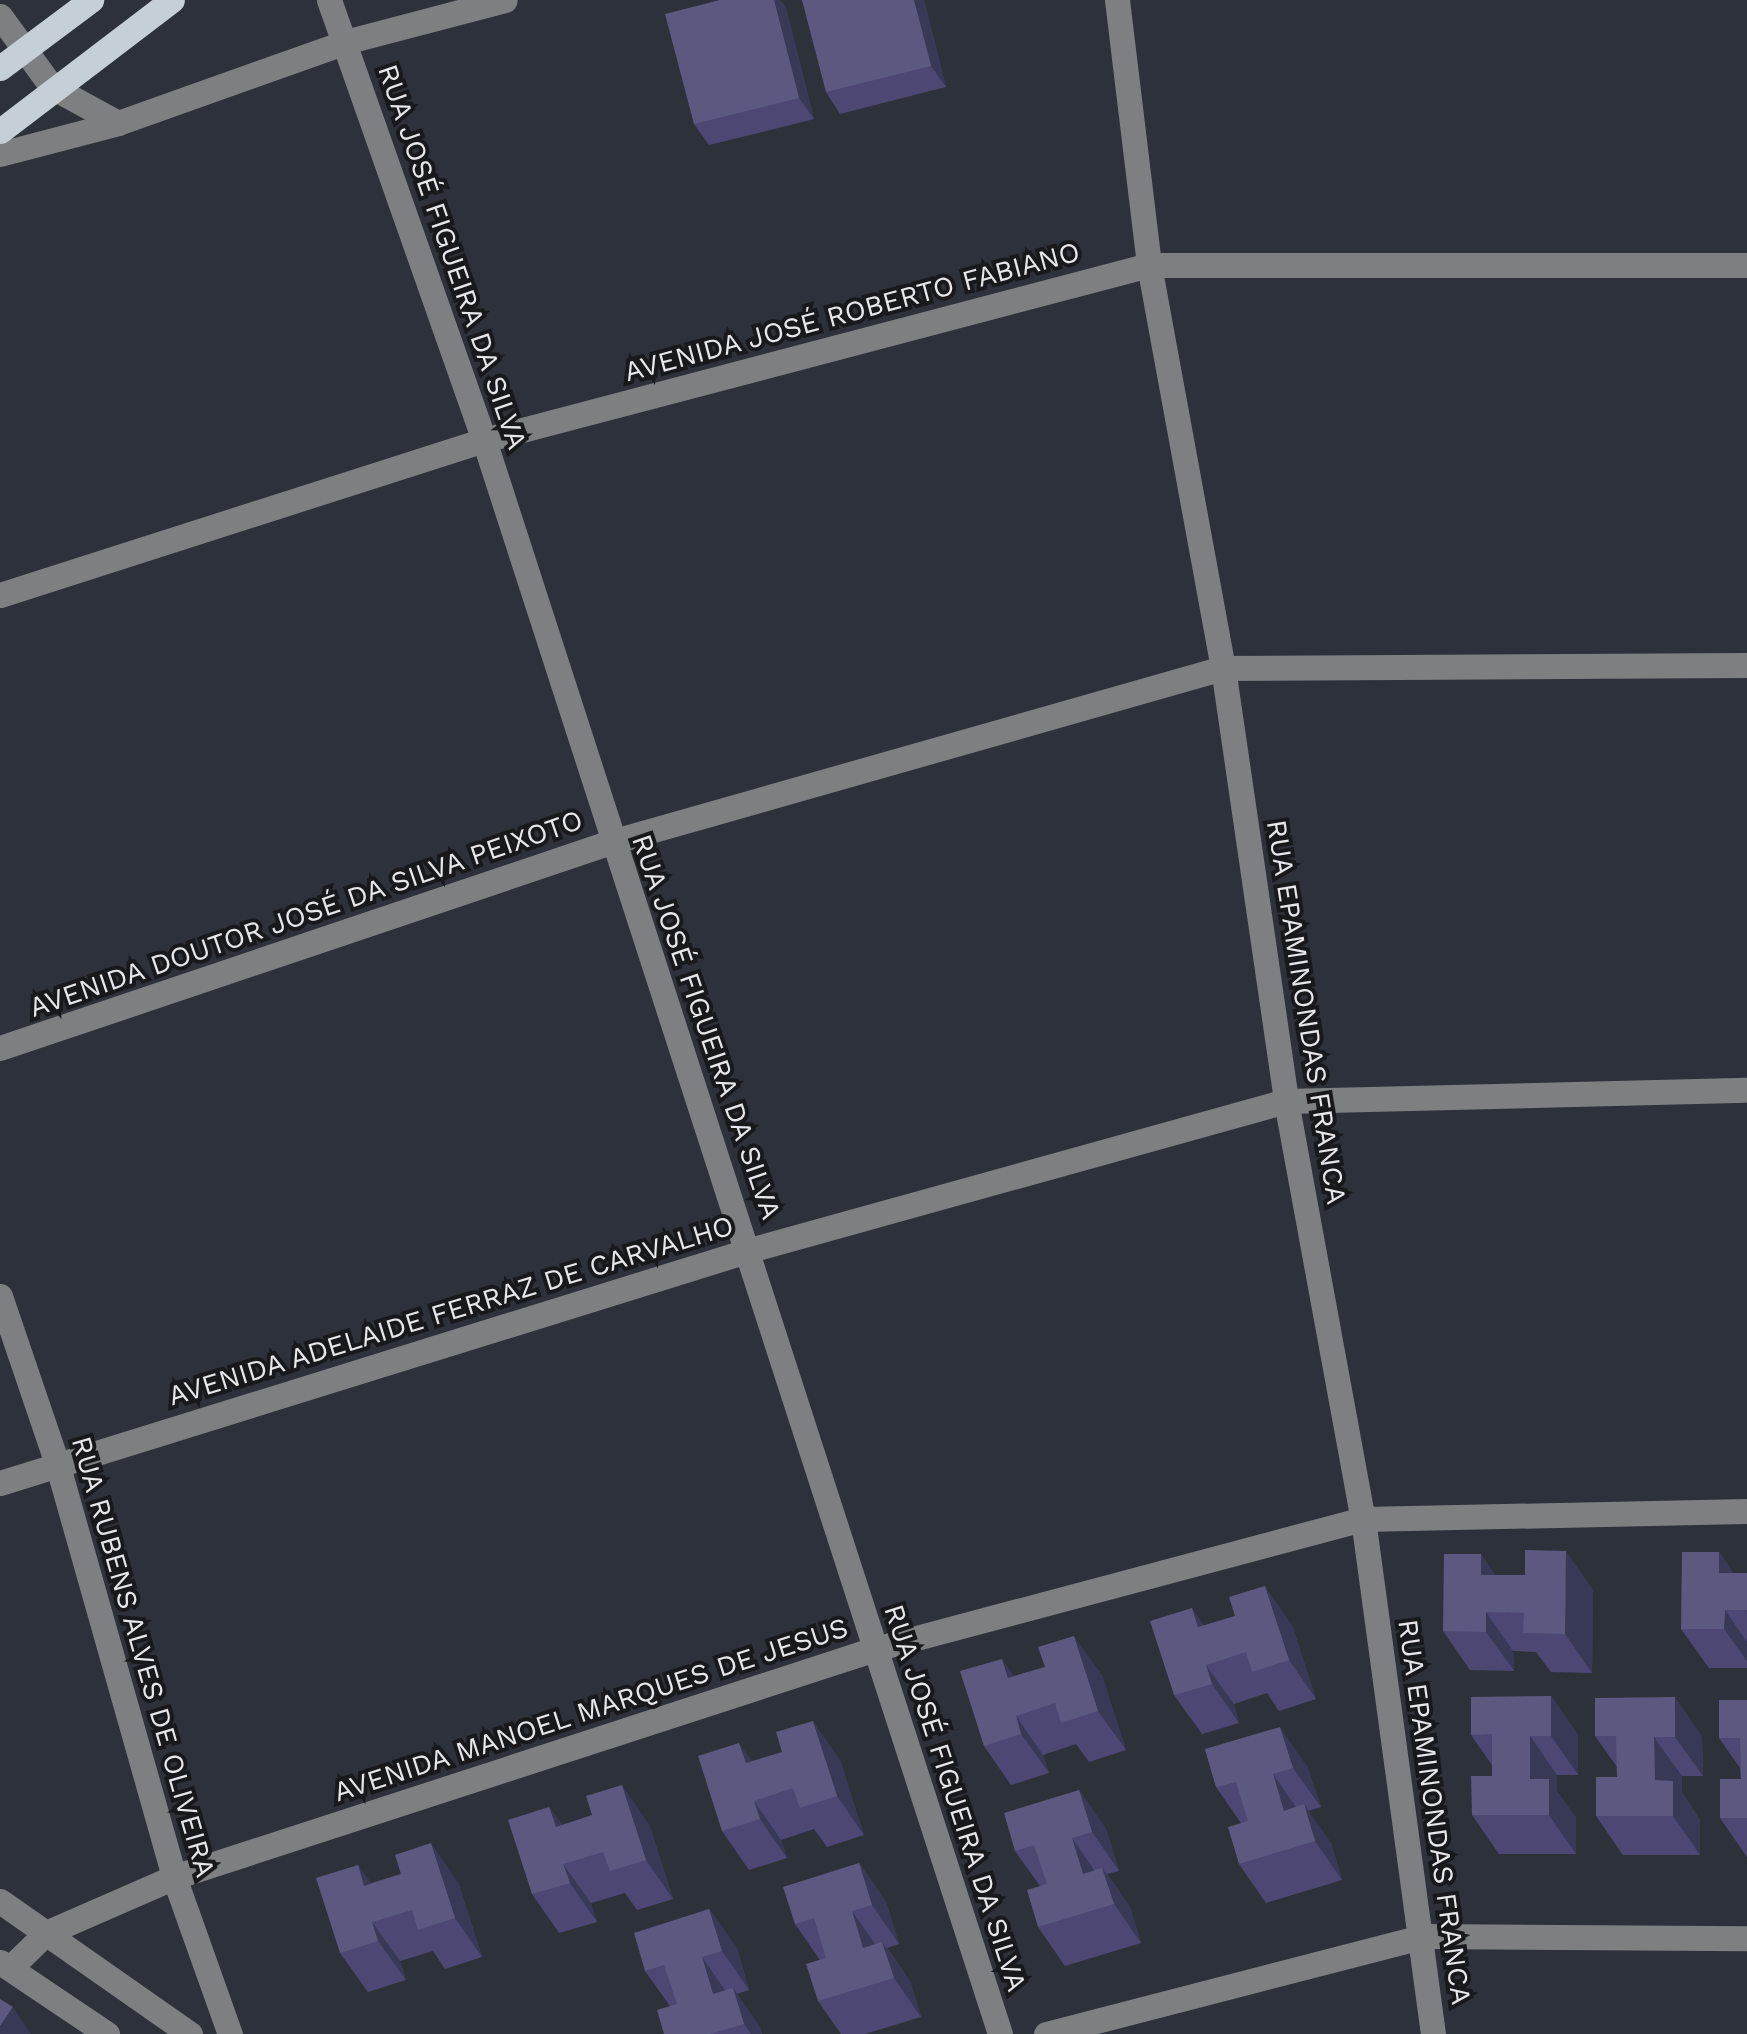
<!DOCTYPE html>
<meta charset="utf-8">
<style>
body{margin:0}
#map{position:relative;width:1747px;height:2034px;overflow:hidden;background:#2d323a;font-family:"Work Sans",sans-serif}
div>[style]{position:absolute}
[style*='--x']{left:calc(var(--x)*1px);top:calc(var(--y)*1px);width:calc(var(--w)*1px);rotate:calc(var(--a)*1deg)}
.minor>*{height:25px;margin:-12.5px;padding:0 12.5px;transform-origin:12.5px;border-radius:12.5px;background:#7c8083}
.major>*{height:25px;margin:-12.5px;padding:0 12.5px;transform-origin:12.5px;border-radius:12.5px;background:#c6cfd5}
.wall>*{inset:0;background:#4c4873}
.shaded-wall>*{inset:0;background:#383857}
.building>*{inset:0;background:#5c5980}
span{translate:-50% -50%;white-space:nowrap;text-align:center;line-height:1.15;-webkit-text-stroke:8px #18191d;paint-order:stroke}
.street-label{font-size:28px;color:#e6e8ee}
</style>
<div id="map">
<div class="minor">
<div style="--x:329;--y:0;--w:467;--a:70.6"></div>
<div style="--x:484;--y:440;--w:1675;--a:72.06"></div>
<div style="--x:1117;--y:0;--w:267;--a:83.1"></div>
<div style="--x:1149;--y:265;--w:410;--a:79.6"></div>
<div style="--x:1223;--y:668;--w:438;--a:81.7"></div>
<div style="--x:1286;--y:1101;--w:425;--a:79.6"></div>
<div style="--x:1363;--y:1519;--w:520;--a:82.26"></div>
<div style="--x:0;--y:16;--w:88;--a:53.8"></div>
<div style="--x:52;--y:87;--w:75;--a:28.6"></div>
<div style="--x:0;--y:154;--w:122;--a:-14.7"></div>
<div style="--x:118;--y:123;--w:241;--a:-19.6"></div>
<div style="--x:345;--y:42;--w:165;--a:-14.7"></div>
<div style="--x:0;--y:595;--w:508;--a:-17.76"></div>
<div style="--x:484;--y:440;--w:688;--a:-14.74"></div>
<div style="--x:1149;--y:265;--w:598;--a:0"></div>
<div style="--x:0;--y:1048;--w:645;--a:-18.63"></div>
<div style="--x:611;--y:842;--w:636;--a:-15.87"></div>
<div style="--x:1223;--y:668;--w:524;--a:-0.33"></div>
<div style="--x:0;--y:1296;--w:176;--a:71.2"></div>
<div style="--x:57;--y:1463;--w:430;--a:74.2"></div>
<div style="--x:174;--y:1877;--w:167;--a:70.4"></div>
<div style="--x:0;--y:1483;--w:785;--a:-17.26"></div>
<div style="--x:750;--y:1250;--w:556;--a:-15.54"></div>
<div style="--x:1286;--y:1101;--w:461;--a:-1.4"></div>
<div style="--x:0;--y:1901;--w:232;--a:35"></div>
<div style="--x:0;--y:1962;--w:129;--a:33.9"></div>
<div style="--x:10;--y:1968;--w:50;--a:-44.2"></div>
<div style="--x:46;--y:1933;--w:140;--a:-23.6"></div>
<div style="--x:174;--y:1877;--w:737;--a:-18.02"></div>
<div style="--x:875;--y:1649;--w:505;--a:-14.92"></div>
<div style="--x:1363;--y:1519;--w:384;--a:-1.2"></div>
<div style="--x:1046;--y:2034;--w:390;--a:-14.5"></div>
<div style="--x:1424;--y:1936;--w:323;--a:0.4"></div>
</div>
<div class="major">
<div style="--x:0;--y:68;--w:114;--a:-36.8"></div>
<div style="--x:0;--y:131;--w:216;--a:-37.3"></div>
</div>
<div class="wall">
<div style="clip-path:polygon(720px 0,780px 0,786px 8px,814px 119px,709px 145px,694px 124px)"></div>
<div style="clip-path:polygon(924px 0,946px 87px,840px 114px,826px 92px)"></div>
<div style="clip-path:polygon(1719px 1552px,1733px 1573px,1747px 1573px,1747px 1668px,1709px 1668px,1681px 1629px)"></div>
<div style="clip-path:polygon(1495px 1575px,1593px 1590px,1592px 1673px,1551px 1672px,1536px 1652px,1513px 1651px,1514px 1671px,1470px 1670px,1443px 1631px)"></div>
<div style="clip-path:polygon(1205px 1625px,1292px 1625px,1316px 1699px,1279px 1711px,1267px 1693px,1234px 1704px,1239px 1723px,1202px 1734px,1174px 1695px)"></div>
<div style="clip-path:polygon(1045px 1667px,1102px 1675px,1126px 1750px,1089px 1762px,1076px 1744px,1043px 1755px,1049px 1773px,1011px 1785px,984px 1746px,1014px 1676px)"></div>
<div style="clip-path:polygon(1551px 1696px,1578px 1735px,1578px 1775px,1557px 1775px,1557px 1791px,1576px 1818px,1576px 1854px,1499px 1854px,1472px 1815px,1492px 1776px,1492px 1765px,1471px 1735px)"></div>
<div style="clip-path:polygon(1747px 1700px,1747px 1857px,1720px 1818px,1741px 1779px,1740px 1768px,1719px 1738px)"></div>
<div style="clip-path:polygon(1595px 1736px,1702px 1736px,1703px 1776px,1682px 1776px,1682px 1793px,1700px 1820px,1700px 1855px,1623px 1855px,1596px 1816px,1617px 1777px,1617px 1767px)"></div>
<div style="clip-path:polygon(1205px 1749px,1307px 1766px,1321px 1807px,1308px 1811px,1331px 1843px,1342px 1880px,1266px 1903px,1239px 1864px,1241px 1823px,1216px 1787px)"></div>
<div style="clip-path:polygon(840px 1760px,864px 1835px,827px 1847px,814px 1829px,781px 1840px,787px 1858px,749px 1870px,722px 1831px,752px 1761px)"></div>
<div style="clip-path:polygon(1079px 1790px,1106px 1829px,1119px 1871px,1107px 1874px,1130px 1907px,1141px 1943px,1065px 1966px,1038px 1927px,1040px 1886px,1015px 1851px)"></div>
<div style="clip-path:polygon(549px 1807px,562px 1825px,649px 1824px,673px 1899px,637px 1910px,625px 1893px,591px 1903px,597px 1922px,559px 1933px,532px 1894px)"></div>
<div style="clip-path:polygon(859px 1863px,886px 1902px,899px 1944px,887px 1948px,910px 1981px,921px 2017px,865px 2034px,841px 2034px,818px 2001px,820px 1960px,795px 1924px)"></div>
<div style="clip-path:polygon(358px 1865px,371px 1883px,401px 1874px,458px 1882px,482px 1957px,445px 1969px,433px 1951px,400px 1961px,406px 1980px,368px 1992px,340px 1953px)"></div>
<div style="clip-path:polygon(709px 1909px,737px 1948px,749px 1990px,737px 1994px,760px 2027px,762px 2034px,664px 2034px,670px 2006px,645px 1971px)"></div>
</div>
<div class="shaded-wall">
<div style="clip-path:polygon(774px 0,780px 0,786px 8px,814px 119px,799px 98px)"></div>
<div style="clip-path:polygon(914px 0,924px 0,946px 87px,931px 66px)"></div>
<div style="clip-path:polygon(1566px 1551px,1593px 1590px,1592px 1673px,1565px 1634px)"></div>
<div style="clip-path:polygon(1719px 1552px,1746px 1591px,1746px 1612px,1719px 1573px)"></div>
<div style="clip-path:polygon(1481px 1554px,1508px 1593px,1508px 1614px,1481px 1575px)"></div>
<div style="clip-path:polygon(1265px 1586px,1292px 1625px,1316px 1699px,1289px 1660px)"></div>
<div style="clip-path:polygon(1192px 1608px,1220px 1647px,1198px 1627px)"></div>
<div style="clip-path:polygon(1725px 1610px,1747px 1642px,1747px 1661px,1724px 1629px)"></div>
<div style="clip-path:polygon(1486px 1612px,1513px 1651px,1514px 1671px,1486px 1632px)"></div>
<div style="clip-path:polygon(1074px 1636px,1102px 1675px,1126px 1750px,1098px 1711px)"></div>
<div style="clip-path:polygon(1002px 1659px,1029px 1698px,1008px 1678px)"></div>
<div style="clip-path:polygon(1206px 1665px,1234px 1704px,1239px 1723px,1212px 1684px)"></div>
<div style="clip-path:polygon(1551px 1696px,1578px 1735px,1578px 1775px,1551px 1736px)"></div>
<div style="clip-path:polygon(1675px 1697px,1702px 1736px,1703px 1776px,1675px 1737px)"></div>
<div style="clip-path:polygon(1016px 1716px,1043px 1755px,1049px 1773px,1021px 1734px)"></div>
<div style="clip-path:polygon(813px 1721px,840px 1760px,864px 1835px,837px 1796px)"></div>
<div style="clip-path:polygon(1280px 1727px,1307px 1766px,1321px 1807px,1293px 1768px)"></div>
<div style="clip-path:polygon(1530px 1736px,1557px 1775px,1557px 1791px,1576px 1818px,1576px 1854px,1549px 1815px,1530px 1779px)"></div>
<div style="clip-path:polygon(1654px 1737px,1682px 1776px,1682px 1793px,1700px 1820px,1700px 1855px,1673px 1816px,1655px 1780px)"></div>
<div style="clip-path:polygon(739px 1743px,767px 1782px,746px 1763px)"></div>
<div style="clip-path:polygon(1273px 1774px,1300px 1813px,1284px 1811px)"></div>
<div style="clip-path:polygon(622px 1785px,649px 1824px,673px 1899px,646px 1860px)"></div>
<div style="clip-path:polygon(1079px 1790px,1106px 1829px,1119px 1871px,1092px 1832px)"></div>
<div style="clip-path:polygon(754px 1801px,781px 1840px,787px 1858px,760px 1819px)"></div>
<div style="clip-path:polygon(1304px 1804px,1331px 1843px,1342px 1880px,1315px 1841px)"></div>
<div style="clip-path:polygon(549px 1807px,577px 1846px,556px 1827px)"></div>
<div style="clip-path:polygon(1072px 1838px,1099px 1877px,1083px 1874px)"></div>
<div style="clip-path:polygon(431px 1843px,458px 1882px,482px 1957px,455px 1918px)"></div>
<div style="clip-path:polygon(859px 1863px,886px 1902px,899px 1944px,872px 1905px)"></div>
<div style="clip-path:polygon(563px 1864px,591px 1903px,597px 1922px,570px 1883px)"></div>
<div style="clip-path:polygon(358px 1865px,386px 1904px,364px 1886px)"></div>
<div style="clip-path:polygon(1102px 1868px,1130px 1907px,1141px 1943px,1114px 1904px)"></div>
<div style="clip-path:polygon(709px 1909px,737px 1948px,749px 1990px,722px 1951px)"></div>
<div style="clip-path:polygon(852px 1911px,879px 1950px,863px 1948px)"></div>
<div style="clip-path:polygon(372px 1922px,400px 1961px,406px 1980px,378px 1941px)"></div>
<div style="clip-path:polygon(882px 1942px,910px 1981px,921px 2017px,894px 1978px)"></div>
<div style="clip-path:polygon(702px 1957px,729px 1996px,713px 1994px)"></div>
<div style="clip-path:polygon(733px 1988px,760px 2027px,762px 2034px,751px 2034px,744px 2024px)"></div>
<div style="clip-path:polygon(13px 2007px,31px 2034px,0 2034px,0 2026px)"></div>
</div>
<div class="building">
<div style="clip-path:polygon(720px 0,774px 0,799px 98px,694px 124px,665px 14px)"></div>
<div style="clip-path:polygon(802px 0,914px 0,931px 66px,826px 92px)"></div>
<div style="clip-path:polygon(1525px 1550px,1566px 1551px,1565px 1634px,1523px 1633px,1524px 1613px,1486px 1612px,1486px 1632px,1443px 1631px,1444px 1554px,1481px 1554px,1481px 1575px,1525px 1575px)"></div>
<div style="clip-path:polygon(1682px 1552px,1719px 1552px,1719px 1573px,1747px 1573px,1747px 1610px,1725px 1610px,1724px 1629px,1681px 1629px)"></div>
<div style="clip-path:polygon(1265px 1586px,1289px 1660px,1252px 1672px,1246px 1652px,1206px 1665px,1212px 1684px,1174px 1695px,1150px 1621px,1192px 1608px,1198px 1627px,1235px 1616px,1229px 1597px)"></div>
<div style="clip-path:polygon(1074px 1636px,1098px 1711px,1061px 1723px,1055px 1703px,1016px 1716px,1021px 1734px,984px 1746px,960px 1671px,1002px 1659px,1008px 1678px,1045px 1667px,1038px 1647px)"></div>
<div style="clip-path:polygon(1551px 1696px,1551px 1736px,1530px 1736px,1530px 1779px,1549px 1779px,1549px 1815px,1472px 1815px,1471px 1776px,1492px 1776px,1492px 1734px,1471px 1735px,1471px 1697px)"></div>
<div style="clip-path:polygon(1675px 1697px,1675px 1737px,1654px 1737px,1655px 1780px,1673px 1781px,1673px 1816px,1596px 1816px,1596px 1777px,1617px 1777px,1616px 1736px,1595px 1736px,1595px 1698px)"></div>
<div style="clip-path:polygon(1719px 1700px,1747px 1700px,1747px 1818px,1720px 1818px,1720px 1779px,1741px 1779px,1740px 1738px,1719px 1738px)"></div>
<div style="clip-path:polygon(813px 1721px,837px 1796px,800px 1808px,793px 1788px,754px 1801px,760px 1819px,722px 1831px,698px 1756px,739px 1743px,746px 1763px,782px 1752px,776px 1732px)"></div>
<div style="clip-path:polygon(1280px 1727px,1293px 1768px,1273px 1774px,1284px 1811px,1304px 1804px,1315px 1841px,1239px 1864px,1228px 1827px,1248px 1821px,1236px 1782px,1216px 1787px,1205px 1749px)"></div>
<div style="clip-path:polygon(622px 1785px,646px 1860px,610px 1871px,603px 1852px,563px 1864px,570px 1883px,532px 1894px,508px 1820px,549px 1807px,556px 1827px,592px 1815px,586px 1796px)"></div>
<div style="clip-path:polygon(1079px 1790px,1092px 1832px,1072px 1838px,1083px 1874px,1102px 1868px,1114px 1904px,1038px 1927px,1027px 1890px,1047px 1884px,1034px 1845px,1015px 1851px,1004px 1813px)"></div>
<div style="clip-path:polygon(431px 1843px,455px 1918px,418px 1930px,412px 1910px,372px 1922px,378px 1941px,340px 1953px,316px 1878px,358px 1865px,364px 1886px,401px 1874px,395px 1855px)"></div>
<div style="clip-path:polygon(859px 1863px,872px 1905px,852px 1911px,863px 1948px,882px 1942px,894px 1978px,818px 2001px,806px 1964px,826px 1958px,814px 1918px,795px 1924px,783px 1887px)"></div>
<div style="clip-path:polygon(709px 1909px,722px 1951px,702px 1957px,713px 1994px,733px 1988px,744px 2024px,710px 2034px,664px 2034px,657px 2010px,677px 2004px,664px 1965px,645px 1971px,634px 1933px)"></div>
<div style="clip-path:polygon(0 1999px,13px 2007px,0 2026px)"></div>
</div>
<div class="street-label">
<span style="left:452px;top:257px;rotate:71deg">RUA JOSÉ FIGUEIRA DA SILVA</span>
<span style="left:852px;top:312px;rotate:-15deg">AVENIDA JOSÉ ROBERTO FABIANO</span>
<span style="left:306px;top:914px;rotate:-19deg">AVENIDA DOUTOR JOSÉ DA SILVA PEIXOTO</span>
<span style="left:1306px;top:1012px;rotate:81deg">RUA EPAMINONDAS FRANCA</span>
<span style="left:706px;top:1027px;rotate:71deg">RUA JOSÉ FIGUEIRA DA SILVA</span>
<span style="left:451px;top:1311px;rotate:-17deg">AVENIDA ADELAIDE FERRAZ DE CARVALHO</span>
<span style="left:143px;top:1657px;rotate:74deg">RUA RUBENS ALVES DE OLIVEIRA</span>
<span style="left:591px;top:1710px;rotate:-18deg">AVENIDA MANOEL MARQUES DE JESUS</span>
<span style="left:955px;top:1798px;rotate:72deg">RUA JOSÉ FIGUEIRA DA SILVA</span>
<span style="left:1434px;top:1812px;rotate:82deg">RUA EPAMINONDAS FRANCA</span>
</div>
</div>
